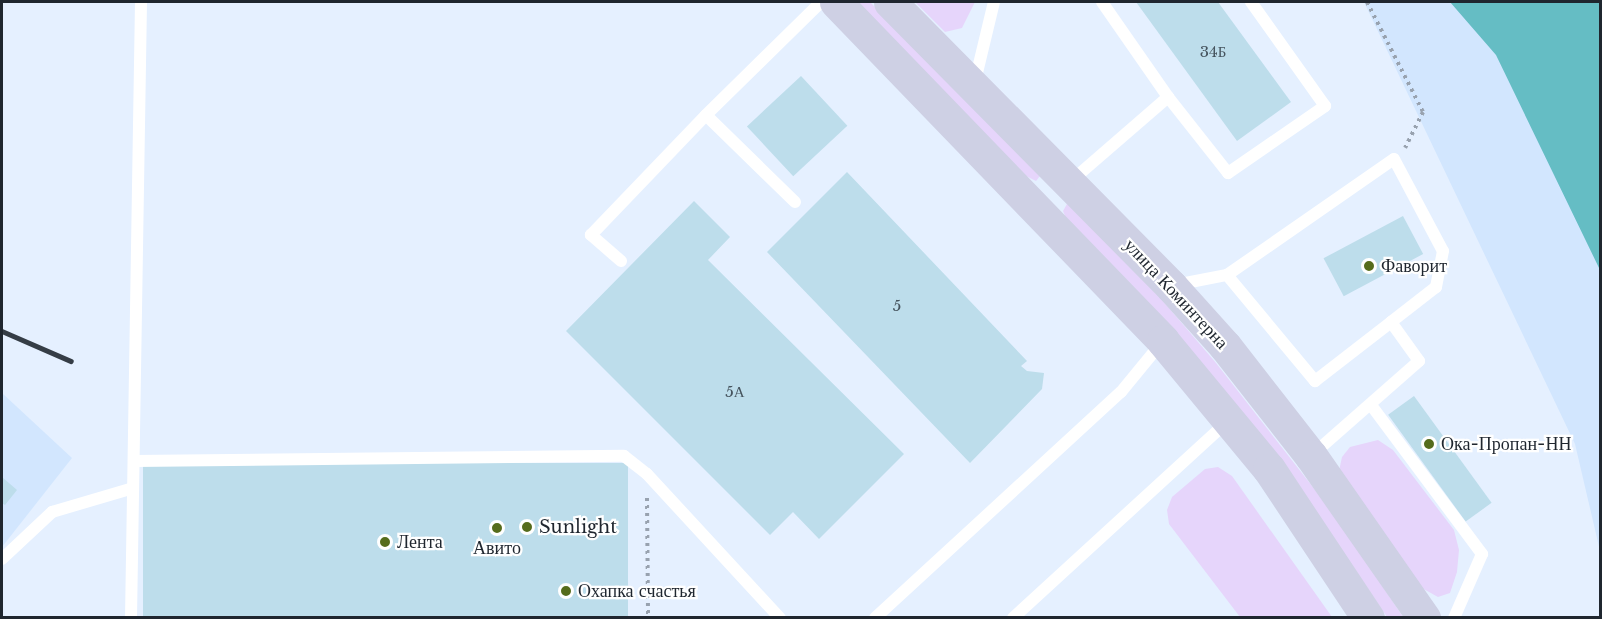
<!DOCTYPE html>
<meta charset="utf-8">
<style>
body{margin:0}
#map{position:relative;width:1602px;height:619px;overflow:hidden;background:#e5f0ff;font-family:"Libre Baskerville",serif}
div>[style]{position:absolute}
[style*='--x']{left:calc(var(--x)*1px);top:calc(var(--y)*1px);width:calc(var(--w)*1px);rotate:calc(var(--a)*1deg)}
.built>*{inset:0;background:#d2e6fe}
.green>*{inset:0;background:#e6d5fb}
.water>*{inset:0;background:#65bdc4}
.building>*{inset:0;background:#bdddeb;transform-origin:0 0}
.path>*{height:4px;margin-top:-2px;transform-origin:0;background:repeating-linear-gradient(90deg,#98a2af 0 3px,transparent 0 7.5px)}
.lane>*{height:12px;margin:-6px;padding:0 6px;transform-origin:6px;border-radius:6px;background:#fff}
.secondary>*{height:33px;margin:-16.5px;padding:0 16.5px;transform-origin:16.5px;border-radius:16.5px;background:#ced0e4}
.rail>*{height:4.5px;margin:-2.25px;padding:0 2.25px;transform-origin:2.25px;border-radius:2.25px;background:#353d46}
.dots>*{width:16px;height:16px;translate:-50% -50%;box-sizing:border-box;border:3px solid #fff;border-radius:50%}
span{translate:-50% -50%;white-space:nowrap;text-align:center;line-height:1.15;-webkit-text-stroke:4.5px #fff;paint-order:stroke}
.number-label{font-size:15px;color:#46545e}
.number-label span{-webkit-text-stroke-width:0}
.poi-label{font-size:18px;color:#1f262f}
.left{translate:0 -50%;text-align:left}
.street-label{font-size:18px;color:#1f262f}
.frame{position:absolute;inset:0;border:3px solid #1f262f;pointer-events:none}
</style>
<div id="map">
<div class="built">
<div style="clip-path:polygon(1364px 2px,1600px 2px,1600px 551px,1575px 444px)"></div>
<div style="clip-path:polygon(2px 393px,72px 458px,2px 547px)"></div>
</div>
<div class="green">
<div style="clip-path:polygon(852px 2px,870px 2px,1037px 170px,1040px 176px,1036px 181px,1026px 176px)"></div>
<div style="clip-path:polygon(915px 2px,975px 2px,962px 28px,945px 32px)"></div>
<div style="clip-path:polygon(1067px 204px,1075px 208px,1162px 300px,1216px 363px,1337px 518px,1403px 617px,1387px 617px,1281px 460px,1151px 305px,1066px 218px,1063px 211px)"></div>
<div style="clip-path:polygon(1378px 440px,1393px 450px,1454px 530px,1459px 550px,1457px 572px,1450px 593px,1438px 597px,1420px 587px,1339px 471px,1342px 457px,1350px 447px)"></div>
<div style="clip-path:polygon(1218px 467px,1232px 476px,1332px 617px,1240px 617px,1169px 524px,1167px 510px,1172px 497px,1205px 469px)"></div>
</div>
<div class="water">
<div style="clip-path:polygon(1450px 2px,1600px 2px,1600px 270px,1496px 55px)"></div>
</div>
<div class="building">
<div style="clip-path:polygon(1136px 2px,1218px 2px,1291px 102px,1237px 141px)"></div>
<div style="left:801px;top:76px;width:68px;height:74px;rotate:47deg"></div>
<div style="clip-path:polygon(847px 172px,1027px 361px,1021px 366px,1027px 371px,1044px 373px,1042px 389px,970px 463px,767px 252px)"></div>
<div style="clip-path:polygon(694px 201px,730px 237px,708px 260px,904px 454px,819px 539px,793px 512px,770px 535px,566px 331px)"></div>
<div style="left:1403px;top:216px;width:43px;height:90px;rotate:62deg"></div>
<div style="left:1414px;top:396px;width:132px;height:32px;rotate:54deg"></div>
<div style="left:143px;top:463px;width:485px;height:155px"></div>
<div style="clip-path:polygon(2px 477px,17px 490px,5px 505px,2px 503px)"></div>
</div>
<div class="path">
<div style="--x:1367;--y:2;--w:123;--a:63"></div>
<div style="--x:1423;--y:112;--w:40;--a:116.6"></div>
<div style="--x:647;--y:498;--w:120;--a:89.5"></div>
</div>
<div class="lane">
<div style="--x:1102;--y:2;--w:116;--a:55.2"></div>
<div style="--x:1168;--y:97;--w:97;--a:51.7"></div>
<div style="--x:1228;--y:173;--w:118;--a:-34.6"></div>
<div style="--x:1325;--y:106;--w:128;--a:-125.4"></div>
<div style="--x:975;--y:81;--w:81;--a:-76.5"></div>
<div style="--x:1070;--y:182;--w:130;--a:-40.9"></div>
<div style="--x:795;--y:202;--w:124;--a:-135.7"></div>
<div style="--x:706;--y:115;--w:161;--a:-44.5"></div>
<div style="--x:621;--y:261;--w:40;--a:-139"></div>
<div style="--x:591;--y:235;--w:166;--a:-46.2"></div>
<div style="--x:1227;--y:275;--w:203;--a:-34.8"></div>
<div style="--x:1394;--y:159;--w:104;--a:62"></div>
<div style="--x:1443;--y:251;--w:37;--a:101"></div>
<div style="--x:1436;--y:287;--w:57;--a:142.1"></div>
<div style="--x:1175;--y:285;--w:53;--a:-10.9"></div>
<div style="--x:1227;--y:275;--w:138;--a:50.3"></div>
<div style="--x:1315;--y:381;--w:96;--a:-37.8"></div>
<div style="--x:1391;--y:322;--w:48;--a:54.3"></div>
<div style="--x:1419;--y:361;--w:142;--a:138.7"></div>
<div style="--x:1371;--y:405;--w:186;--a:53.3"></div>
<div style="--x:1482;--y:554;--w:70;--a:113.6"></div>
<div style="--x:134;--y:461;--w:490;--a:-0.6"></div>
<div style="--x:624;--y:456;--w:29;--a:38"></div>
<div style="--x:647;--y:474;--w:196;--a:47.3"></div>
<div style="--x:2;--y:559;--w:69;--a:-43.2"></div>
<div style="--x:52;--y:512;--w:84;--a:-16.5"></div>
<div style="--x:131;--y:618;--w:616;--a:-89.07"></div>
<div style="--x:875;--y:618;--w:334;--a:-42.6"></div>
<div style="--x:1121;--y:392;--w:65;--a:-50.6"></div>
<div style="--x:1013;--y:618;--w:293;--a:-42.5"></div>
</div>
<div class="secondary">
<div style="--x:836;--y:2;--w:471;--a:46"></div>
<div style="--x:1163;--y:341;--w:166;--a:50.4"></div>
<div style="--x:1269;--y:469;--w:179;--a:56.4"></div>
<div style="--x:890;--y:2;--w:400;--a:45.3"></div>
<div style="--x:1171;--y:286;--w:81;--a:48"></div>
<div style="--x:1225;--y:346;--w:140;--a:52"></div>
<div style="--x:1311;--y:456;--w:198;--a:55.1"></div>
</div>
<div class="rail">
<div style="--x:2;--y:331;--w:75;--a:23.5"></div>
</div>
<div class="dots">
<div style="left:1369px;top:266px;background:#556c1c"></div>
<div style="left:1429px;top:444px;background:#556c1c"></div>
<div style="left:527px;top:527px;background:#556c1c"></div>
<div style="left:497px;top:528px;background:#556c1c"></div>
<div style="left:385px;top:542px;background:#556c1c"></div>
<div style="left:566px;top:591px;background:#556c1c"></div>
</div>
<div class="number-label">
<span style="left:1213px;top:52px">34Б</span>
<span style="left:897px;top:306px">5</span>
<span style="left:735px;top:392px">5А</span>
</div>
<div class="poi-label">
<span class="left" style="left:1381px;top:266px">Фаворит</span>
<span class="left" style="left:1441px;top:444px">Ока-Пропан-НН</span>
<span class="left" style="left:539px;top:527px">Sunlight</span>
<span class="left" style="left:397px;top:542px">Лента</span>
<span style="left:497px;top:548px">Авито</span>
<span class="left" style="left:578px;top:591px">Охапка счастья</span>
</div>
<div class="street-label">
<span style="left:1176px;top:294px;rotate:47deg">улица Коминтерна</span>
</div>
<div class="frame"></div>
</div>
